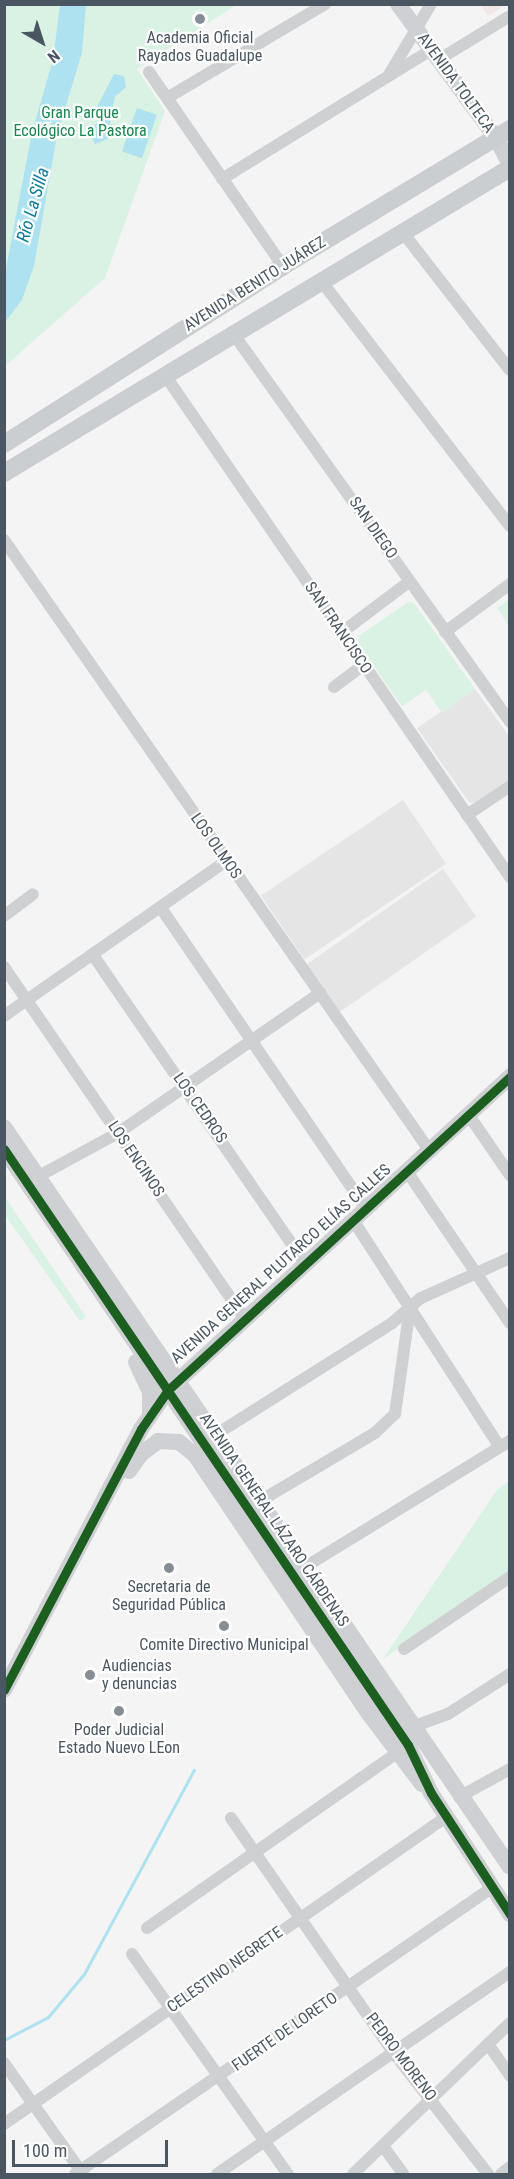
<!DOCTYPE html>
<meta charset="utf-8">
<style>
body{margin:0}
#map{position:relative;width:514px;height:2179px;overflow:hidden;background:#f4f4f4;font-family:"Roboto Condensed",sans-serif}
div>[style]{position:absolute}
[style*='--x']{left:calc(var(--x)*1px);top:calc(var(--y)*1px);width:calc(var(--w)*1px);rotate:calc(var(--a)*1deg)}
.education>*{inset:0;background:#e6e5e6;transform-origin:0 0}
.medical>*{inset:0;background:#f1e7e6}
.green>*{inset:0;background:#d9f2e3}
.water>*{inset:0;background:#aee2f0;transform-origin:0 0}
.stream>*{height:3px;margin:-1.5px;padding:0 1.5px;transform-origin:1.5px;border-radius:1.5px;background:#aee2f0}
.street>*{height:12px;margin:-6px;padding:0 6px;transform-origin:6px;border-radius:6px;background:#ced0d2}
.secondary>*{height:16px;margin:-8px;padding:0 8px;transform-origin:8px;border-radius:8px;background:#ced0d4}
.primary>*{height:18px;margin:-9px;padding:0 9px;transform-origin:9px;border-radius:9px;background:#caced1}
.cycleway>*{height:9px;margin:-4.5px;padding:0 4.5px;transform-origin:4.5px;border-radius:4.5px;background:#1b5e20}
.dots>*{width:16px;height:16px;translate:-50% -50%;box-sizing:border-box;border:3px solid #fff;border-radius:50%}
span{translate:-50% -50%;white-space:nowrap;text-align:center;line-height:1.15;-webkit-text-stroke:4.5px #fff;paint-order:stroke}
.poi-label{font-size:16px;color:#4a5661}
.left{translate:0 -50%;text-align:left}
.street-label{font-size:16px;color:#4a5661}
.park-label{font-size:16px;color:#17864f}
.water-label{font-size:18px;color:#0c7c9b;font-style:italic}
.frame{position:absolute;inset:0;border:6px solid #4a5661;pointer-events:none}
.north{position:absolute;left:12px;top:12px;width:60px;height:60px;-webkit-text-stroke:4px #fff;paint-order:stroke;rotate:141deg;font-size:16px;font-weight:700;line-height:24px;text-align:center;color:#4a5661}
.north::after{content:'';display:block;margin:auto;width:21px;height:27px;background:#4a5661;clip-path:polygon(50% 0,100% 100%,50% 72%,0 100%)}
.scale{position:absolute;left:12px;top:2140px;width:156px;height:27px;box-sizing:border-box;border:3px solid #4a5661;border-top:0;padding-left:8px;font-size:18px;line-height:21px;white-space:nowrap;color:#4a5661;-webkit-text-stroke:4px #fff;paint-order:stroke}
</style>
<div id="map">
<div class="education">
<div style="clip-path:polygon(475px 689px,509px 736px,509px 779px,474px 803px,469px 802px,417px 728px)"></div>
<div style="left:403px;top:800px;width:77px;height:171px;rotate:56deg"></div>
<div style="left:443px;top:869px;width:58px;height:170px;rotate:55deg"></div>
</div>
<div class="medical">
<div style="clip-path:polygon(480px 5px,506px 5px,488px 16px)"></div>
</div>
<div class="green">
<div style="clip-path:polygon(5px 5px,236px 5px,137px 69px,165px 111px,105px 278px,5px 366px)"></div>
<div style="clip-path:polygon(509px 600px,509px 626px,497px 608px)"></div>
<div style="clip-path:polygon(408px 602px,414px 603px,475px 689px,442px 713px,426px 690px,402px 706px,357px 642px,359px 636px)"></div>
<div style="clip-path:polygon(5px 1197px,86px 1317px,80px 1321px,5px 1215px)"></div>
<div style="clip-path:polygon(509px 1481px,509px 1570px,383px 1659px,497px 1490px)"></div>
</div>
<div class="water">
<div style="clip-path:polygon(60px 5px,86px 5px,82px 53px,57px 135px,34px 266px,22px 300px,5px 322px,5px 274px,32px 132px,53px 60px)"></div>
<div style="clip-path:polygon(114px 74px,124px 76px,126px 87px,115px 97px,110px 119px,112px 137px,95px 144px,90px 133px,100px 117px,97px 107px)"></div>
<div style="left:137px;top:108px;width:21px;height:46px;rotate:19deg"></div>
</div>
<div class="stream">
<div style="--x:4;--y:2040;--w:50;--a:-27.6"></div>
<div style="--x:48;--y:2017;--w:56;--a:-50.1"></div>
<div style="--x:84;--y:1974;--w:232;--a:-61.7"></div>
</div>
<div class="street">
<div style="--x:438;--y:60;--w:84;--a:-31.4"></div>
<div style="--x:149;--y:72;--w:236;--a:55.4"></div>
<div style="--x:390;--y:73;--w:80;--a:-59.3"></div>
<div style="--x:167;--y:98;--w:184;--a:-30.7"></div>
<div style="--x:222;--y:179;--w:246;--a:-31.7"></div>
<div style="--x:404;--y:234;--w:172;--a:52.1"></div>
<div style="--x:322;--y:282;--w:308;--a:52.4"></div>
<div style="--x:235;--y:336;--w:474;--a:54.5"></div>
<div style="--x:167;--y:378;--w:606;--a:55.5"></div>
<div style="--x:4;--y:540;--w:743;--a:55.13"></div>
<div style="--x:445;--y:632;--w:81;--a:-36.4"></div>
<div style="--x:341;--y:633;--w:86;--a:-37"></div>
<div style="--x:334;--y:687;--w:36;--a:-37"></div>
<div style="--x:467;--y:815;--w:52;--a:-34"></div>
<div style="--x:161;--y:908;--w:363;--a:55.7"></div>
<div style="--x:4;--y:916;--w:36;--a:-37"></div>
<div style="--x:93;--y:955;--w:374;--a:55.5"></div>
<div style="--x:4;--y:967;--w:424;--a:55.6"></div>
<div style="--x:4;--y:1016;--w:271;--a:-34.9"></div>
<div style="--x:468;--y:1114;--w:74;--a:55.5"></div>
<div style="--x:406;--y:1170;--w:185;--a:55.8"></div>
<div style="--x:39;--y:1176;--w:90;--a:-28.6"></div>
<div style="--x:118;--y:1133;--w:246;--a:-34.7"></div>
<div style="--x:353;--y:1220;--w:270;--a:57.1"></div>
<div style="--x:215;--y:1435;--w:209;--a:-32.3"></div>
<div style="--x:392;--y:1323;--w:38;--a:-41"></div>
<div style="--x:421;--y:1298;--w:98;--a:-24.2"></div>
<div style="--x:260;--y:1501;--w:134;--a:-30.6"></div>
<div style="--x:375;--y:1433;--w:28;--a:-44"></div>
<div style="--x:395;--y:1414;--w:108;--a:-82"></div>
<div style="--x:305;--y:1567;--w:241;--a:-31.6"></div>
<div style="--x:404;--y:1649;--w:128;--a:-34.2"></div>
<div style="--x:412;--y:1727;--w:38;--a:-20"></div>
<div style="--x:448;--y:1714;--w:74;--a:-32.8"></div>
<div style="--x:459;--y:1797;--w:58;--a:-28.8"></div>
<div style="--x:231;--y:1818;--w:285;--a:55.3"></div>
<div style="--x:393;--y:2052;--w:155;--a:52.1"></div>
<div style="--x:147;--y:1928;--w:314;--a:-35"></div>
<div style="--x:132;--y:1954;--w:270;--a:54.7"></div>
<div style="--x:488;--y:2044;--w:39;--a:55"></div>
<div style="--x:4;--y:2063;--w:136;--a:54.6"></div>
<div style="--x:4;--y:2124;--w:538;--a:-34.78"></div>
<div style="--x:383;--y:2146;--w:34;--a:54"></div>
<div style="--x:75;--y:2174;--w:507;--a:-34.47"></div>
<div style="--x:217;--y:2174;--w:356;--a:-34.6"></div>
<div style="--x:353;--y:2174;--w:218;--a:-43.9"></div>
<div style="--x:501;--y:2174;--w:11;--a:-38"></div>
</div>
<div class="secondary">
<div style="--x:398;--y:4;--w:166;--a:53.8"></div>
<div style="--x:496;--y:138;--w:30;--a:62"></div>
<div style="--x:4;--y:1127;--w:896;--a:55.64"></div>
<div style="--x:4;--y:1149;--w:720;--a:55.87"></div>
<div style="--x:408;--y:1745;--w:53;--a:64.4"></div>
<div style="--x:431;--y:1793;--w:145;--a:56.9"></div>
<div style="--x:136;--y:1362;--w:33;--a:65"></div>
<div style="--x:150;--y:1392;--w:22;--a:90"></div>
<div style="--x:129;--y:1471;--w:21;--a:-55"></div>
<div style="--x:141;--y:1454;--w:21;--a:-37"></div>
<div style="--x:158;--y:1441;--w:21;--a:3"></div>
<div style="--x:179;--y:1442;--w:21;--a:39"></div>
<div style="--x:195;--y:1455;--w:312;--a:56.1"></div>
<div style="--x:369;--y:1714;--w:88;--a:52.9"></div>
<div style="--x:4;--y:1690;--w:295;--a:-62.3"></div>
<div style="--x:141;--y:1429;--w:47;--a:-55.3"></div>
<div style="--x:168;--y:1390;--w:464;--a:-42.5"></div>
</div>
<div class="primary">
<div style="--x:4;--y:444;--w:331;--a:-32.5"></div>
<div style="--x:283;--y:266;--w:265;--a:-31.1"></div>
<div style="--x:4;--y:473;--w:591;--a:-31.08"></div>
</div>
<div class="cycleway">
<div style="--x:4;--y:1149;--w:720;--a:55.87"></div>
<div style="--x:408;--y:1745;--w:53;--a:64.4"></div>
<div style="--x:431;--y:1793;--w:145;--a:56.9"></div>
<div style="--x:4;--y:1690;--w:295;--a:-62.3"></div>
<div style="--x:141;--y:1429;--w:47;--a:-55.3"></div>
<div style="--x:168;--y:1390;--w:464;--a:-42.5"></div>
</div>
<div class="dots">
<div style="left:200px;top:19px;background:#868d94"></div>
<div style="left:169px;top:1568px;background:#868d94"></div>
<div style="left:224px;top:1626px;background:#868d94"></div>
<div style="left:90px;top:1675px;background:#868d94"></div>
<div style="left:119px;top:1711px;background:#868d94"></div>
</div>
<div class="poi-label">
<span style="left:200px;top:47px">Academia Oficial<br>Rayados Guadalupe</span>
<span style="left:169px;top:1596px">Secretaria de<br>Seguridad Pública</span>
<span style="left:224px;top:1645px">Comite Directivo Municipal</span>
<span class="left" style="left:102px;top:1675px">Audiencias<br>y denuncias</span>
<span style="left:119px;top:1739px">Poder Judicial<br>Estado Nuevo LEon</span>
</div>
<div class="street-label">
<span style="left:456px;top:83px;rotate:54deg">AVENIDA TOLTECA</span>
<span style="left:255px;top:284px;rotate:-32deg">AVENIDA BENITO JUÁREZ</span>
<span style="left:373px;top:528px;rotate:55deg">SAN DIEGO</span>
<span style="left:338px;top:628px;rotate:56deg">SAN FRANCISCO</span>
<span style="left:216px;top:846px;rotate:55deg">LOS OLMOS</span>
<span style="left:200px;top:1108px;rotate:55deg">LOS CEDROS</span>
<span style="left:136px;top:1159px;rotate:56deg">LOS ENCINOS</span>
<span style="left:281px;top:1264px;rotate:-42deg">AVENIDA GENERAL PLUTARCO ELÍAS CALLES</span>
<span style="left:274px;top:1520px;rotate:56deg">AVENIDA GENERAL LÁZARO CÁRDENAS</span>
<span style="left:225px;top:1970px;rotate:-35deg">CELESTINO NEGRETE</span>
<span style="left:285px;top:2032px;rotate:-35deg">FUERTE DE LORETO</span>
<span style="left:401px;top:2057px;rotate:53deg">PEDRO MORENO</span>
</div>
<div class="park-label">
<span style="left:80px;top:122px">Gran Parque<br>Ecológico La Pastora</span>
</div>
<div class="water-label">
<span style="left:33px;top:205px;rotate:-74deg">Río La Silla</span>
</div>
<div class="frame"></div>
<div class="north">N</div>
<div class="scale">100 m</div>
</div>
